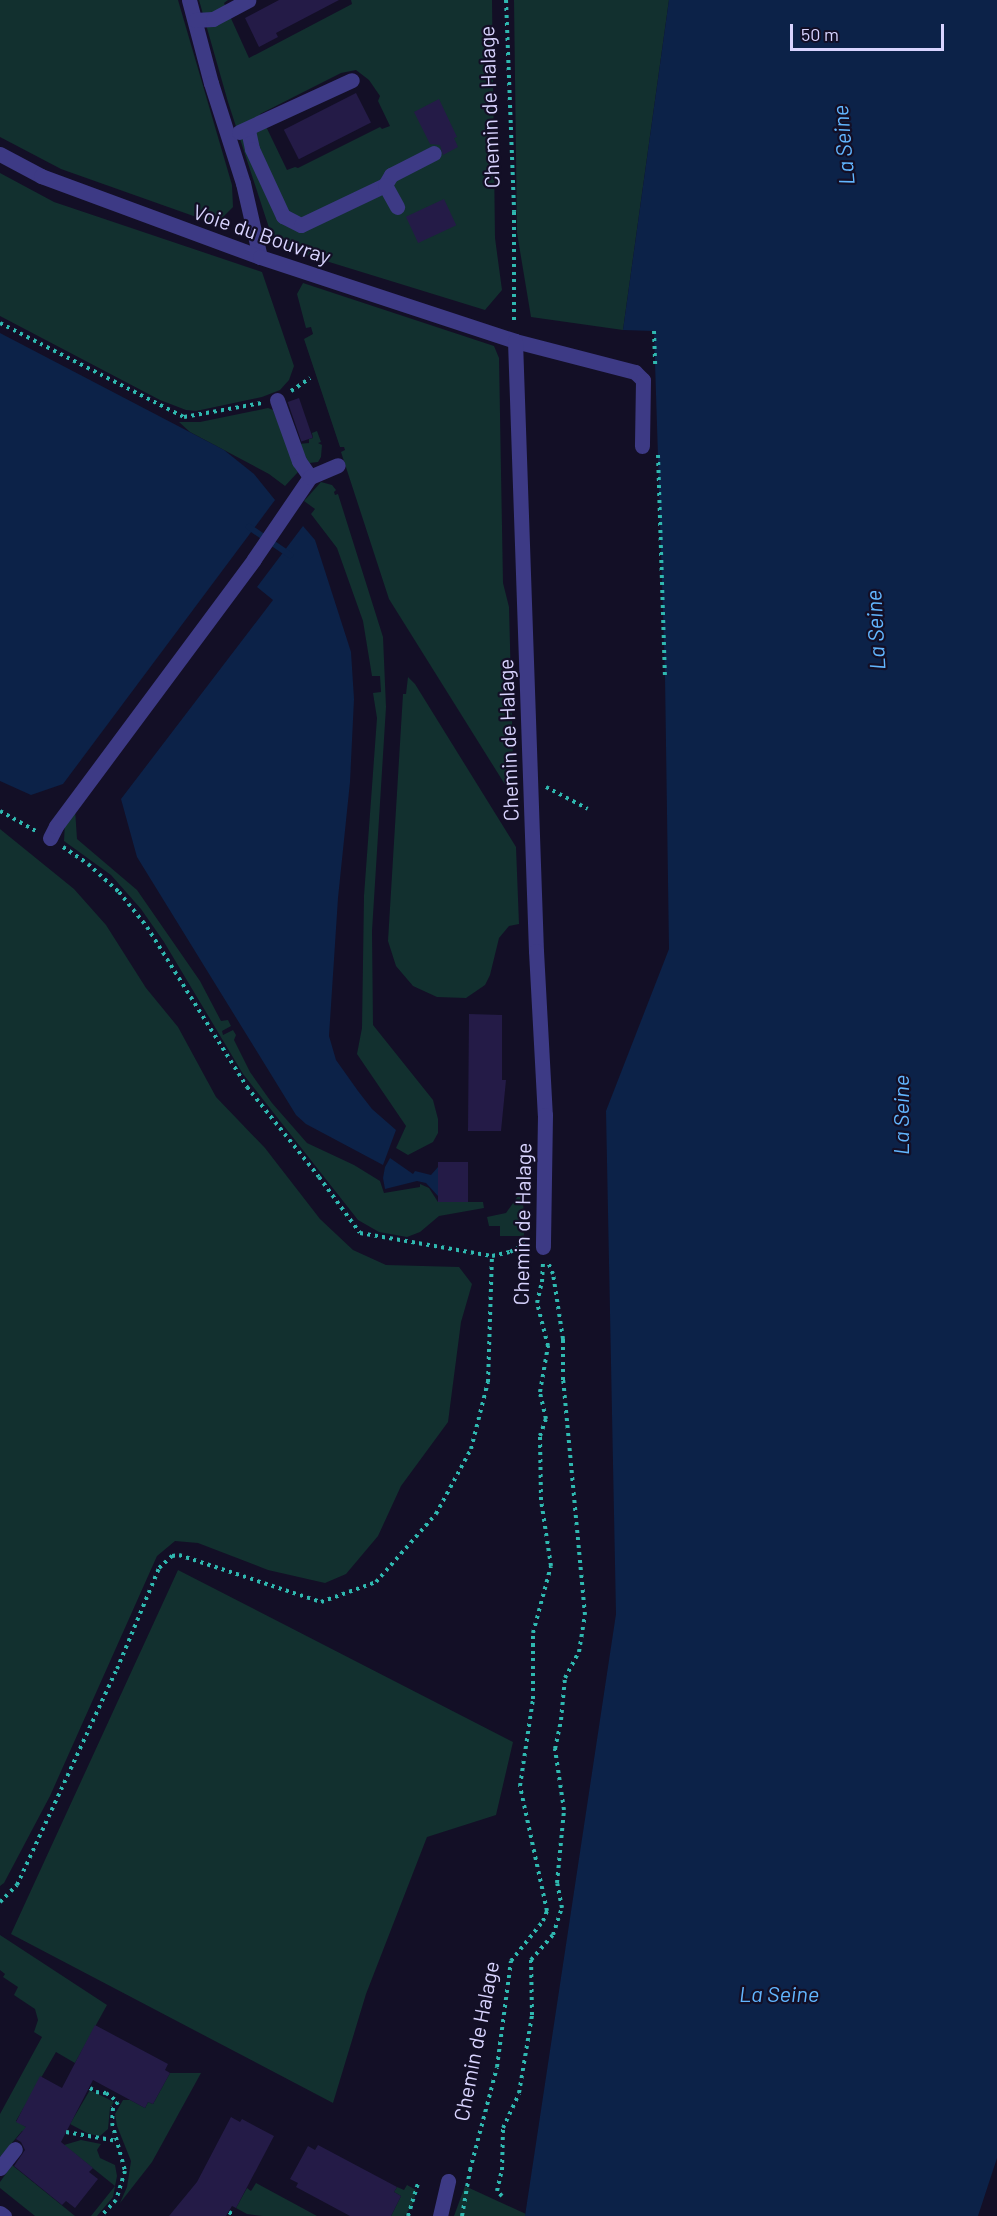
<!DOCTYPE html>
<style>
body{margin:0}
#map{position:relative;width:997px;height:2216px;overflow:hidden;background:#130f26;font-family:Barlow,sans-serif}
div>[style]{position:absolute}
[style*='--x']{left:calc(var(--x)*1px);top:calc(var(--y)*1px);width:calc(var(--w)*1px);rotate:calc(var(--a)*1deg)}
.green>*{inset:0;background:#12302f}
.water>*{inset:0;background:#0c2248}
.stream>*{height:6px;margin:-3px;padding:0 3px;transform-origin:3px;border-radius:3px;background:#0c2248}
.building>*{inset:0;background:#241b47;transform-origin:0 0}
.path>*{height:4px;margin-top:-2px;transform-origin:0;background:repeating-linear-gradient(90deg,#2fb8b0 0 3px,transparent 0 7.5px)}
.minor>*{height:15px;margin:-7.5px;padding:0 7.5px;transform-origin:7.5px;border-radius:7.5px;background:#3d3a85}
span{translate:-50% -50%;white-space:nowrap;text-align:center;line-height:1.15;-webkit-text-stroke:4.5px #130f26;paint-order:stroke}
.street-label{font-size:21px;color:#d9d4ff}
.water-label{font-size:22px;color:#62b6ff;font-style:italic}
.scale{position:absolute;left:790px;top:24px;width:154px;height:27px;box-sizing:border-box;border:3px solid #d9d4ff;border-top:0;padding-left:8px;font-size:18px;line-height:21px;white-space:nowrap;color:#d9d4ff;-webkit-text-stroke:4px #130f26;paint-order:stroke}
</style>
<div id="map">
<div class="green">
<div style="clip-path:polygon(0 0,178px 0,232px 185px,233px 207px,216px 224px,61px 169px,0 137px)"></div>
<div style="clip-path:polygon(evenodd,199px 0,228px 0,224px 3px,249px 58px,352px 4px,351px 0,492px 0,495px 238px,502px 290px,485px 310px,287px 249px,271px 234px,228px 102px,199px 0,356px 70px,369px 80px,380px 96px,378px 101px,390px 126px,382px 129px,380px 127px,298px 168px,295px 167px,287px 170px,260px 114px,341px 73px,356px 70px)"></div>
<div style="clip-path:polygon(514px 0,669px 0,623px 330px,531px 317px,517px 233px)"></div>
<div style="clip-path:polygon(0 173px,54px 202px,262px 272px,294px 366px,289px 380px,280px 390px,262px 397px,196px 411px,186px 410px,160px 400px,0 316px)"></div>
<div style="clip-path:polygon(303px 283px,494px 346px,499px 358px,503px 583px,509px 607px,514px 799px,389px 599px,341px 452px,345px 450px,344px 447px,340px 447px,304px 339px,313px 334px,311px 327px,306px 328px,297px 294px)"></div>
<div style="clip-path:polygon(268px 408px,273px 410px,298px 472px,285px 486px,269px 474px,190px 432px,179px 422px,200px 422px)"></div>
<div style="clip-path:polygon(317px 431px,321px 442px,318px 443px,322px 445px,321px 457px,318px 462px,309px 463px,298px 444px,309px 443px,309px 439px,313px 438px,312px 433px)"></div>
<div style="clip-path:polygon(321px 482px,332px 485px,336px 490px,334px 492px,335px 495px,338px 494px,383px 637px,386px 707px,372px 931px,373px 1025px,433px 1100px,438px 1119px,438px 1133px,433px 1142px,408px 1155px,396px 1148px,406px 1126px,357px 1054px,362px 1028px,364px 896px,377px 718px,373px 693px,381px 692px,380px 676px,372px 676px,363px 621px,337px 548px,311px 514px,315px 509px,304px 501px)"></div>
<div style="clip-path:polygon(408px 677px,415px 684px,516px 847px,519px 924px,509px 926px,499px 938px,490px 975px,485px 985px,466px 998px,437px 997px,413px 986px,396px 966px,388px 941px,403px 694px,406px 694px)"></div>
<div style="clip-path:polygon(75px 809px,77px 839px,137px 890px,200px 981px,221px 1021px,228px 1020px,231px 1026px,222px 1031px,223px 1035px,233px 1030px,236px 1035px,234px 1040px,250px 1072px,272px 1103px,307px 1143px,354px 1165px,380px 1181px,384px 1193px,420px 1187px,420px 1184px,429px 1188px,438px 1202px,483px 1202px,484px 1208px,439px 1216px,420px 1232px,407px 1237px,379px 1232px,358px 1220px,243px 1074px,164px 942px,141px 909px,111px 875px,64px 841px,65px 822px)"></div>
<div style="clip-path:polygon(0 829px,74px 889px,106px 925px,146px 988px,178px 1027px,216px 1097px,265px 1148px,320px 1219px,353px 1250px,386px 1265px,459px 1267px,472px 1284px,461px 1322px,448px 1422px,401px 1486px,378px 1536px,346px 1574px,325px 1583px,268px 1570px,198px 1543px,175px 1541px,157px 1556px,50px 1796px,4px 1883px,0 1886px)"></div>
<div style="clip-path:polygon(523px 1193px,524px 1236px,500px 1236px,500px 1226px,489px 1226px,487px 1217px,506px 1213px,518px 1196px)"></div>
<div style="clip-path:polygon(178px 1570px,513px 1742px,496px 1815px,427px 1837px,366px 1994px,333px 2103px,11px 1934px)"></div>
<div style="clip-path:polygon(0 1935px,107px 2005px,75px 2063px,56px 2052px,16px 2121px,31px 2130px,22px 2131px,0 2157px,0 2114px,42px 2037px,34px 2032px,38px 2020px,35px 2009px,14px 1995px,18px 1987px,3px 1977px,5px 1974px,0 1970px)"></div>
<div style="clip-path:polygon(170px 2073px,201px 2073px,152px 2162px,120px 2203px,127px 2187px,131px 2161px,117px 2126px,115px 2114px,123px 2100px,130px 2100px,145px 2108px,148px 2102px,153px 2104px)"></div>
<div style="clip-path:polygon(90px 2090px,114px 2102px,110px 2108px,108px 2129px,100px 2136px,89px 2134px,70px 2124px)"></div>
<div style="clip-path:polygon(81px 2140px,101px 2144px,97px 2150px,100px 2158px,115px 2165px,117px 2176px,113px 2197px,97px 2216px,91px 2216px,115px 2186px,64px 2145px)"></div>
<div style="clip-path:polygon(12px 2165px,75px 2216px,35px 2216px,0 2188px,0 2182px)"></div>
<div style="clip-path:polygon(256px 2183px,317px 2216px,263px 2216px,247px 2214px,236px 2208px,247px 2188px,251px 2191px)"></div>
<div style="clip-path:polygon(407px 2185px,416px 2190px,414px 2202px,405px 2216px,391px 2216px,401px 2196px,394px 2192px,397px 2187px,404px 2190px)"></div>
<div style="clip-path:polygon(465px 2186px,526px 2214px,525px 2216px,454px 2216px)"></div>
</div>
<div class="water">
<div style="clip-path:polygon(669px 0,997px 0,997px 2158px,978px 2216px,525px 2216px,616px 1614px,606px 1111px,669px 949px,665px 676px,654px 331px,623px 330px)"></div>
<div style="clip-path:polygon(0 333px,224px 450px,254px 474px,275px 500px,63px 784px,31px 795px,0 781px)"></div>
<div style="clip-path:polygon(303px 526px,315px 540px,351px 652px,354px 699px,350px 782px,338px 898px,329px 1036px,336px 1060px,358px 1091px,372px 1109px,396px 1130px,383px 1165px,306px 1124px,296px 1115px,137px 857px,121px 799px,273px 600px,257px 587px)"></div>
<div style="clip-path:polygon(390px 1158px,413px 1174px,415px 1171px,431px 1175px,438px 1167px,438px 1196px,426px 1183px,417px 1181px,385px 1189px,383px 1178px,385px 1167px)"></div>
</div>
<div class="stream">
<div style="--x:249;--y:527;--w:50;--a:34.3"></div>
</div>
<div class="building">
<div style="clip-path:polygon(279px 0,339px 0,276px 33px,278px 37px,259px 47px,245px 18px)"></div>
<div style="left:356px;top:93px;width:33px;height:81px;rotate:63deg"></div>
<div style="clip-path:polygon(439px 99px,457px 137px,454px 138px,458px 147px,443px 155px,440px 145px,430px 144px,414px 112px)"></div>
<div style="left:444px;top:199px;width:29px;height:42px;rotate:65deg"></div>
<div style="left:299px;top:398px;width:42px;height:12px;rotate:71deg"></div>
<div style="clip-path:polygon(469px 1014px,502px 1015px,502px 1080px,506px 1080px,501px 1131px,468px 1131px)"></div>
<div style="left:438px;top:1162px;width:30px;height:40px"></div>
<div style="clip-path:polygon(95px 2025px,168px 2064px,165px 2070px,170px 2073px,153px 2104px,148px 2102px,145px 2108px,93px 2080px,61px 2142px,93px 2168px,89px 2172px,98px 2179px,75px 2208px,66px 2201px,62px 2205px,14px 2166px,25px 2150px,21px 2142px,16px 2139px,26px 2127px,16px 2122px,40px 2076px,62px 2088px)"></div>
<div style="clip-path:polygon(231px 2117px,240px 2122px,242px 2119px,274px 2136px,236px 2208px,232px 2206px,226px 2216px,169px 2216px,197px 2182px)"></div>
<div style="clip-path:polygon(318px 2145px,397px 2187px,394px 2192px,401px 2196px,391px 2216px,350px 2216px,296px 2187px,298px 2183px,290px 2179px,308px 2146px,315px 2150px)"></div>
</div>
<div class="path">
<div style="--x:506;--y:0;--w:212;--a:87.8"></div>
<div style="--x:514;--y:212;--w:111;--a:90"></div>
<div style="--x:0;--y:323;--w:207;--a:27.1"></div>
<div style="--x:184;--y:417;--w:79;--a:-10.2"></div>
<div style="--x:654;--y:331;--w:35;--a:88"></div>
<div style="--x:291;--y:391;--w:23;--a:-34"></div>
<div style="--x:658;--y:455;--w:221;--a:88.2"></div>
<div style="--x:546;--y:787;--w:47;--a:27.6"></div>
<div style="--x:0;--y:811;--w:41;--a:29.1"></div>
<div style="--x:63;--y:847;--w:30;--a:34"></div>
<div style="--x:88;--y:864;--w:42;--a:42.1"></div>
<div style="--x:119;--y:892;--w:45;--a:51.3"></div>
<div style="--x:147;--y:927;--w:189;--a:58"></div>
<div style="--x:247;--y:1087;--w:115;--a:51.3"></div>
<div style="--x:319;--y:1177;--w:69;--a:53.8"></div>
<div style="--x:360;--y:1233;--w:134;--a:9.9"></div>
<div style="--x:492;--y:1256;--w:18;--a:-13"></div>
<div style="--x:510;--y:1252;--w:19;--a:-28"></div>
<div style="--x:0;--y:1902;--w:24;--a:-45"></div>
<div style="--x:17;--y:1885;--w:238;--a:-65.2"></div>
<div style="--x:117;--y:1669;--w:109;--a:-67.4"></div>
<div style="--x:159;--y:1568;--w:18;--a:-43"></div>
<div style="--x:172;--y:1556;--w:7;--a:-8"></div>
<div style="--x:179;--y:1555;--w:150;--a:18.3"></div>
<div style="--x:321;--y:1602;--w:59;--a:-20"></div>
<div style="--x:376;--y:1582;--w:91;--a:-48.6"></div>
<div style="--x:436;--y:1514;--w:74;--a:-61.7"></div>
<div style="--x:471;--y:1449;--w:69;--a:-75.8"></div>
<div style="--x:488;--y:1382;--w:126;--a:-88.2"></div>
<div style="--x:90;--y:2088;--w:7;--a:34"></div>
<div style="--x:96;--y:2092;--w:10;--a:6"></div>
<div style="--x:106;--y:2093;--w:15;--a:37"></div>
<div style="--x:118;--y:2102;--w:8;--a:130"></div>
<div style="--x:113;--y:2108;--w:15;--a:94"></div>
<div style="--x:112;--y:2123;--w:50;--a:74.8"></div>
<div style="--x:125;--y:2171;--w:30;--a:107"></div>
<div style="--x:116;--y:2200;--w:22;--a:133"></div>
<div style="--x:66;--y:2132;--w:52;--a:10"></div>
<div style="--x:502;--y:2196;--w:7;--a:-135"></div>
<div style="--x:497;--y:2191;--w:22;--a:-77"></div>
<div style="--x:502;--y:2170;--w:42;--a:-88.6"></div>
<div style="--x:503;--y:2128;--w:38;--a:-65"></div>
<div style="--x:519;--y:2093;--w:79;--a:-80.5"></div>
<div style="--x:532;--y:2015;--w:55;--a:-91"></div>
<div style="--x:531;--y:1960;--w:33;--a:-49"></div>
<div style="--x:553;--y:1935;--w:28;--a:-72"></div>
<div style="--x:562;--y:1908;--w:25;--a:-101"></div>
<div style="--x:557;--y:1883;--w:73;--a:-84.5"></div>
<div style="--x:564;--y:1810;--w:62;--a:-98.4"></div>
<div style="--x:555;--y:1749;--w:30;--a:-78"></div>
<div style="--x:561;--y:1720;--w:42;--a:-84.6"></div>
<div style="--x:565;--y:1678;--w:30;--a:-62"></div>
<div style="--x:579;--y:1652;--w:37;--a:-81"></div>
<div style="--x:585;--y:1615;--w:236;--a:-95.3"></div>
<div style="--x:563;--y:1380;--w:41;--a:-90"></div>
<div style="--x:563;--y:1339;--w:66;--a:-98.7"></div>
<div style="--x:553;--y:1274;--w:13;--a:-113"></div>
<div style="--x:229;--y:2212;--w:7;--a:34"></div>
<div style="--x:408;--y:2216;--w:37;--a:-73"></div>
<div style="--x:462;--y:2216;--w:47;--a:-80.1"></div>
<div style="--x:470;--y:2170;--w:106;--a:-75.3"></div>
<div style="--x:497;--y:2067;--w:107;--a:-82.5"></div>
<div style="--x:511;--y:1961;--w:51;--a:-51.3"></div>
<div style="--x:543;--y:1921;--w:11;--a:-68"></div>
<div style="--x:547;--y:1911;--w:128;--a:-102.2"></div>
<div style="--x:520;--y:1786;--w:88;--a:-81.5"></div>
<div style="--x:533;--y:1699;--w:66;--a:-90"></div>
<div style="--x:533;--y:1633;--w:69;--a:-75"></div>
<div style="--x:551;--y:1566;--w:67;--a:-98.6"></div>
<div style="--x:541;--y:1500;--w:64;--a:-90.9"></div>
<div style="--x:540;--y:1436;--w:18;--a:-71"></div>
<div style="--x:546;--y:1419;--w:28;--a:-103"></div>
<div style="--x:540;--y:1392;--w:47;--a:-80.1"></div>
<div style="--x:548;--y:1346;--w:44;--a:-104.3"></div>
<div style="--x:537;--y:1303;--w:22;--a:-77"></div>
<div style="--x:542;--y:1282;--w:19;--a:-87"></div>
</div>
<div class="minor">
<div style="--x:189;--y:0;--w:86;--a:75.2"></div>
<div style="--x:211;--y:83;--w:105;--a:72.3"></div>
<div style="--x:243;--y:183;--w:76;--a:77.1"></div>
<div style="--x:195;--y:20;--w:18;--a:-3"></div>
<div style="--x:213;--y:19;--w:40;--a:-28"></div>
<div style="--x:248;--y:130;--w:19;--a:78"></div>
<div style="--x:252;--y:149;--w:74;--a:65.2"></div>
<div style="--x:283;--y:216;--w:20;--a:27"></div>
<div style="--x:301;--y:225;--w:93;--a:-25.5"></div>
<div style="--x:385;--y:185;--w:12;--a:-59"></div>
<div style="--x:391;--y:175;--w:48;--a:-27.1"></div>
<div style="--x:239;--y:132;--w:124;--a:-24.7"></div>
<div style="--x:0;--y:154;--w:47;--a:28.2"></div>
<div style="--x:41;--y:176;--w:233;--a:20.3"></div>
<div style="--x:260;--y:257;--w:268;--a:18.2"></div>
<div style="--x:515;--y:341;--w:124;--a:14.5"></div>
<div style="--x:635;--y:372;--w:11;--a:45"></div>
<div style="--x:643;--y:380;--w:66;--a:90.9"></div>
<div style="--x:385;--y:185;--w:25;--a:61"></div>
<div style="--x:515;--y:341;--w:610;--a:88.03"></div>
<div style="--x:536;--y:951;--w:164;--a:86.9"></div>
<div style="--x:545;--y:1115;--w:132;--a:90.9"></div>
<div style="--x:277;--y:400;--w:65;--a:70.2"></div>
<div style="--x:299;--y:461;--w:19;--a:55"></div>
<div style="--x:50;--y:838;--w:13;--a:-63"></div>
<div style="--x:56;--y:826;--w:332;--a:-53.4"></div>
<div style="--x:254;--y:559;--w:99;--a:-55.7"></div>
<div style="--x:310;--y:477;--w:30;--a:-23"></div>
<div style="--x:0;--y:2168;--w:24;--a:-52"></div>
<div style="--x:0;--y:2213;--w:5;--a:37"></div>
<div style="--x:440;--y:2216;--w:36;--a:-77"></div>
</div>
<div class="street-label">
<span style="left:489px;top:107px;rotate:-92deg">Chemin de Halage</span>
<span style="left:262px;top:234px;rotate:19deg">Voie du Bouvray</span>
<span style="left:508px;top:740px;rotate:-92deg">Chemin de Halage</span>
<span style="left:522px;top:1224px;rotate:-89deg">Chemin de Halage</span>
<span style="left:476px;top:2041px;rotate:-79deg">Chemin de Halage</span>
</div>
<div class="water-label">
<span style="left:843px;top:145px;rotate:-95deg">La Seine</span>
<span style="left:875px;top:630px;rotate:-93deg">La Seine</span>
<span style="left:901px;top:1115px;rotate:-90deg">La Seine</span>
<span style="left:779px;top:1994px">La Seine</span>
</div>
<div class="scale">50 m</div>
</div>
